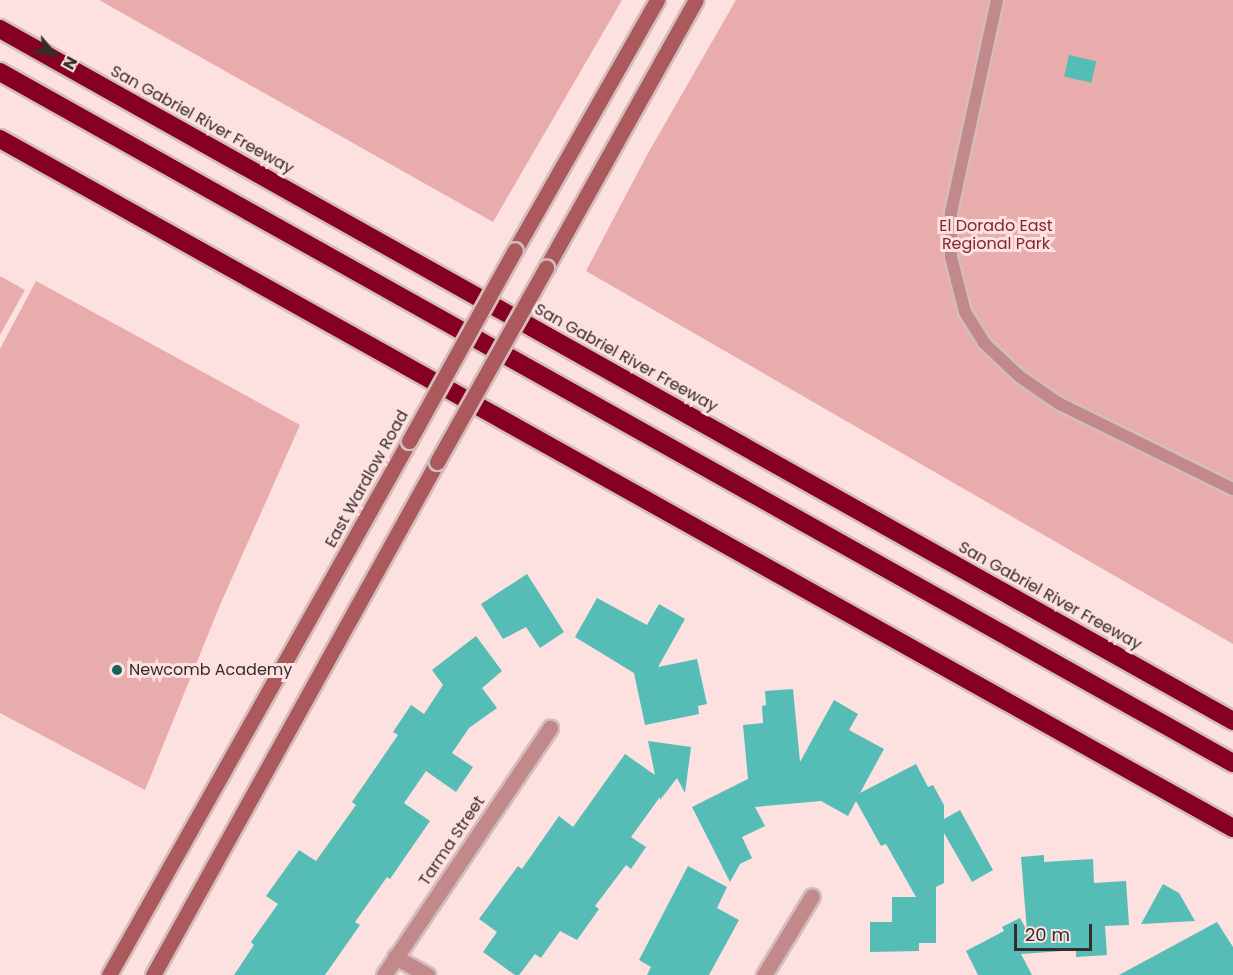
<!DOCTYPE html>
<style>
body{margin:0}
#map{position:relative;width:1233px;height:975px;overflow:hidden;background:#fde0e0;font-family:Poppins,sans-serif}
div>[style]{position:absolute}
[style*='--x']{left:calc(var(--x)*1px);top:calc(var(--y)*1px);width:calc(var(--w)*1px);rotate:calc(var(--a)*1deg)}
.green>*{inset:0;background:#e9acad}
.building>*{inset:0;background:#55bdb5;transform-origin:0 0}
.roads{filter:drop-shadow(2px 0 #d5bcbc) drop-shadow(-2px 0 #d5bcbc) drop-shadow(0 2px #d5bcbc) drop-shadow(0 -2px #d5bcbc)}
.lane>*{height:12px;margin:-6px;padding:0 6px;transform-origin:6px;border-radius:6px;background:#c2898a}
.street>*{height:15px;margin:-7.5px;padding:0 7.5px;transform-origin:7.5px;border-radius:7.5px;background:#c2898a}
.secondary>*{height:15px;margin:-7.5px;padding:0 7.5px;transform-origin:7.5px;border-radius:7.5px;background:#ab595d}
.highway>*{height:18px;margin:-9px;padding:0 9px;transform-origin:9px;border-radius:9px;background:#850023}
.bridges{filter:drop-shadow(2px 0 #d5bcbc) drop-shadow(-2px 0 #d5bcbc) drop-shadow(0 2px #d5bcbc) drop-shadow(0 -2px #d5bcbc)}
.secondary-bridge>*{height:15px;margin:-7.5px;padding:0 7.5px;transform-origin:7.5px;border-radius:7.5px;background:#ab595d}
.dots>*{width:16px;height:16px;translate:-50% -50%;box-sizing:border-box;border:3px solid #fde0e0;border-radius:50%}
span{translate:-50% -50%;white-space:nowrap;text-align:center;line-height:1.15;-webkit-text-stroke:6px #fde0e0;paint-order:stroke}
.street-label{font-size:16px;color:#372c2c}
.park-label{font-size:16px;color:#842732}
.poi-label{font-size:16px;color:#372c2c}
.left{translate:0 -50%;text-align:left}
.north{position:absolute;left:24px;top:24px;width:60px;height:60px;-webkit-text-stroke:4px #fde0e0;paint-order:stroke;rotate:119deg;font-size:16px;font-weight:700;line-height:24px;text-align:center;color:#372c2c}
.north::after{content:'';display:block;margin:auto;width:21px;height:27px;background:#372c2c;clip-path:polygon(50% 0,100% 100%,50% 72%,0 100%)}
.scale{position:absolute;left:1014px;top:924px;width:78px;height:27px;box-sizing:border-box;border:3px solid #372c2c;border-top:0;padding-left:8px;font-size:18px;line-height:21px;white-space:nowrap;color:#372c2c;-webkit-text-stroke:4px #fde0e0;paint-order:stroke}
</style>
<div id="map">
<div class="green">
<div style="clip-path:polygon(99px 0,622px 0,493px 222px)"></div>
<div style="clip-path:polygon(736px 0,1233px 0,1233px 644px,586px 271px,647px 155px)"></div>
<div style="clip-path:polygon(0 276px,25px 290px,0 335px)"></div>
<div style="clip-path:polygon(36px 281px,300px 425px,220px 605px,145px 790px,0 713px,0 349px)"></div>
</div>
<div class="building">
<div style="left:1069px;top:55px;width:28px;height:22px;rotate:13deg"></div>
<div style="clip-path:polygon(527px 574px,564px 632px,540px 648px,526px 627px,503px 639px,481px 604px)"></div>
<div style="clip-path:polygon(597px 598px,647px 625px,659px 604px,685px 619px,658px 667px,697px 659px,707px 704px,698px 706px,699px 714px,645px 725px,634px 673px,575px 637px)"></div>
<div style="clip-path:polygon(476px 636px,502px 671px,482px 688px,497px 708px,469px 728px,452px 753px,473px 767px,456px 792px,426px 771px,404px 803px,430px 821px,390px 879px,387px 877px,355px 922px,360px 925px,325px 975px,234px 975px,254px 945px,251px 942px,278px 904px,266px 896px,299px 850px,316px 861px,356px 805px,352px 802px,398px 735px,393px 732px,411px 705px,424px 714px,443px 685px,432px 670px)"></div>
<div style="clip-path:polygon(793px 689px,800px 762px,834px 700px,858px 714px,849px 730px,884px 749px,860px 793px,916px 764px,928px 787px,933px 785px,944px 805px,944px 819px,960px 810px,993px 870px,972px 882px,944px 833px,944px 883px,936px 887px,936px 943px,919px 943px,919px 951px,870px 952px,870px 922px,892px 922px,892px 897px,916px 897px,886px 844px,881px 846px,856px 801px,848px 816px,821px 801px,755px 807px,765px 826px,742px 837px,752px 858px,740px 864px,730px 882px,692px 807px,748px 779px,743px 725px,763px 723px,762px 706px,766px 705px,765px 691px)"></div>
<div style="clip-path:polygon(648px 741px,691px 747px,685px 793px,677px 778px,660px 800px,660px 797px,631px 837px,646px 847px,631px 869px,626px 865px,595px 906px,599px 909px,577px 940px,560px 931px,541px 958px,535px 954px,519px 975px,515px 975px,483px 952px,497px 932px,479px 919px,518px 866px,522px 869px,559px 816px,573px 827px,625px 754px,655px 775px)"></div>
<div style="clip-path:polygon(1044px 855px,1044px 862px,1093px 859px,1094px 883px,1126px 881px,1129px 925px,1105px 926px,1107px 955px,1076px 957px,1076px 950px,1021px 954px,1032px 975px,978px 975px,966px 951px,1004px 931px,1002px 927px,1020px 918px,1027px 931px,1021px 857px)"></div>
<div style="clip-path:polygon(688px 866px,727px 887px,717px 908px,739px 920px,709px 975px,647px 975px,651px 967px,639px 960px)"></div>
<div style="clip-path:polygon(1163px 884px,1179px 893px,1195px 921px,1141px 924px)"></div>
<div style="clip-path:polygon(1217px 922px,1233px 947px,1233px 975px,1119px 975px)"></div>
</div>
<div class="roads">
<div class="lane">
<div style="--x:997;--y:0;--w:217;--a:102.2"></div>
<div style="--x:951;--y:212;--w:45;--a:90"></div>
<div style="--x:951;--y:257;--w:57;--a:75.7"></div>
<div style="--x:965;--y:312;--w:36;--a:58"></div>
<div style="--x:984;--y:343;--w:48;--a:43.3"></div>
<div style="--x:1019;--y:376;--w:47;--a:34.7"></div>
<div style="--x:1058;--y:403;--w:195;--a:26.2"></div>
</div>
<div class="street">
<div style="--x:395;--y:957;--w:37;--a:29"></div>
<div style="--x:384;--y:975;--w:298;--a:-56.1"></div>
<div style="--x:764;--y:975;--w:92;--a:-58.7"></div>
</div>
<div class="secondary">
<div style="--x:515;--y:250;--w:288;--a:-60.4"></div>
<div style="--x:546;--y:268;--w:307;--a:-60.8"></div>
<div style="--x:109;--y:975;--w:612;--a:-60.67"></div>
<div style="--x:153;--y:975;--w:586;--a:-61.03"></div>
</div>
<div class="highway">
<div style="--x:0;--y:29;--w:1414;--a:29.3"></div>
<div style="--x:0;--y:72;--w:1413;--a:29.27"></div>
<div style="--x:0;--y:139;--w:1412;--a:29.2"></div>
</div>
</div>
<div class="bridges">
<div class="secondary-bridge">
<div style="--x:409;--y:441;--w:218;--a:-61"></div>
<div style="--x:437;--y:462;--w:223;--a:-60.7"></div>
</div>
</div>
<div class="dots">
<div style="left:117px;top:670px;background:#15635e"></div>
</div>
<div class="street-label">
<span style="left:202px;top:120px;rotate:29deg">San Gabriel River Freeway</span>
<span style="left:626px;top:358px;rotate:29deg">San Gabriel River Freeway</span>
<span style="left:367px;top:479px;rotate:-61deg">East Wardlow Road</span>
<span style="left:1050px;top:596px;rotate:29deg">San Gabriel River Freeway</span>
<span style="left:452px;top:841px;rotate:-56deg">Tarma Street</span>
</div>
<div class="park-label">
<span style="left:996px;top:235px">El Dorado East<br>Regional Park</span>
</div>
<div class="poi-label">
<span class="left" style="left:129px;top:670px">Newcomb Academy</span>
</div>
<div class="north">N</div>
<div class="scale">20 m</div>
</div>
